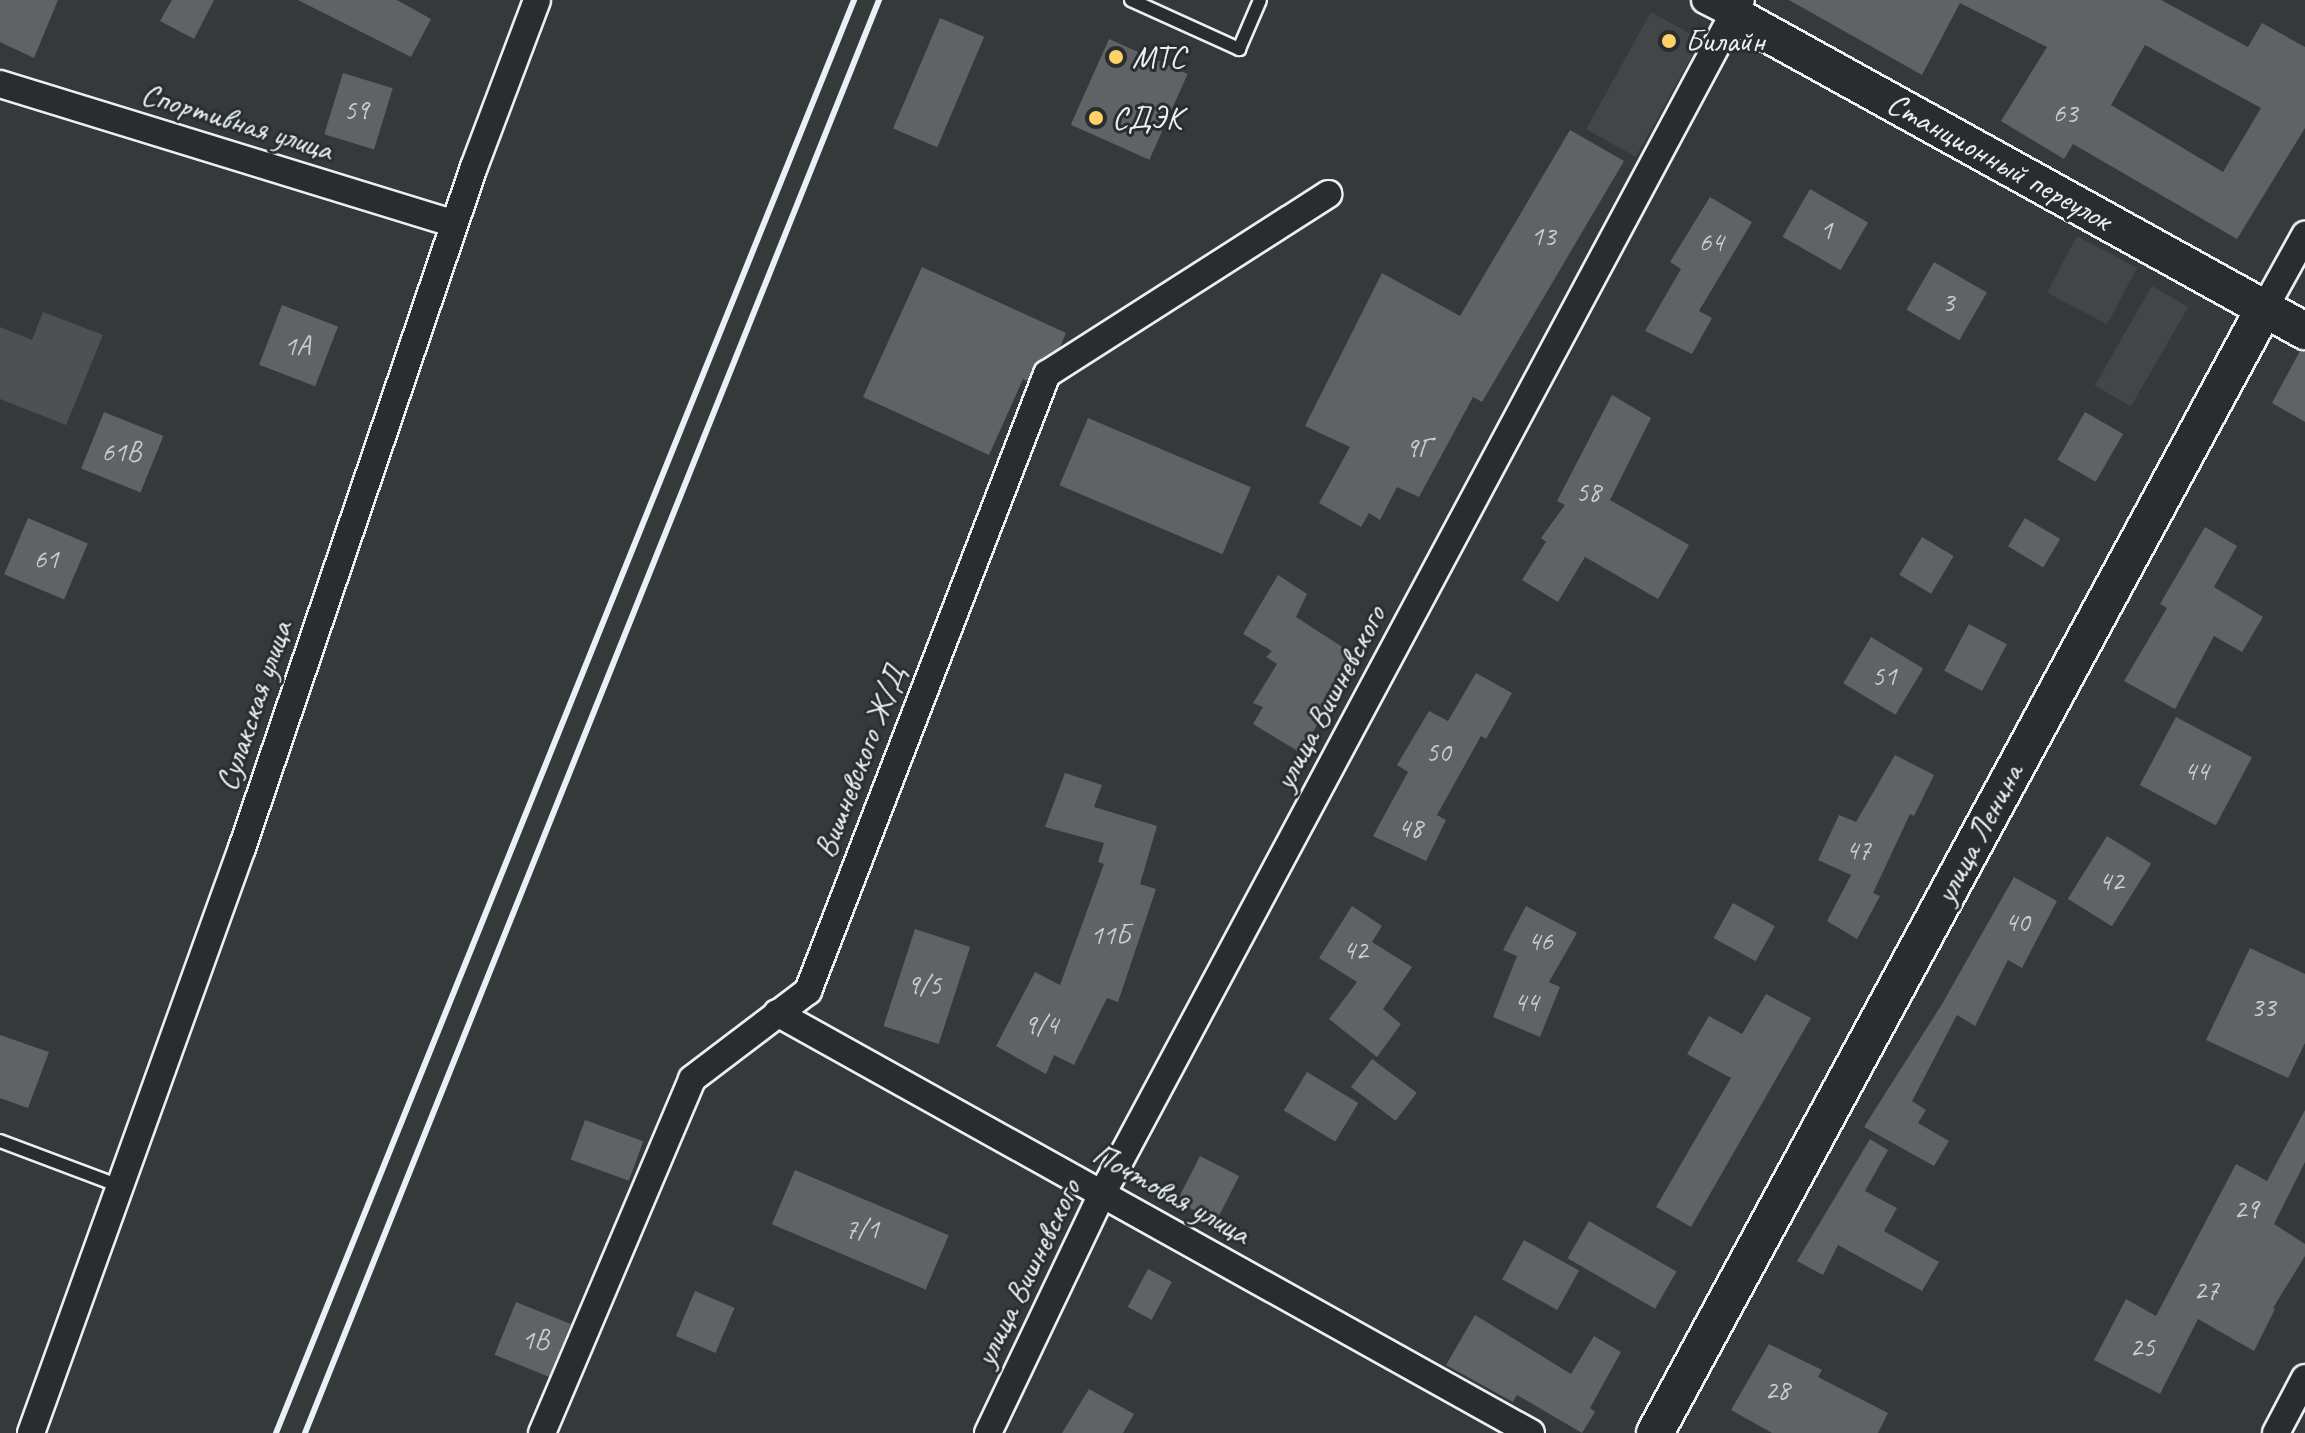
<!DOCTYPE html>
<meta charset="utf-8">
<style>
body{margin:0}
#map{position:relative;width:2305px;height:1433px;overflow:hidden;background:#35393a;font-family:Caveat,sans-serif}
div>[style]{position:absolute}
[style*='--x']{left:calc(var(--x)*1px);top:calc(var(--y)*1px);width:calc(var(--w)*1px);rotate:calc(var(--a)*1deg)}
.built>*{inset:0;background:#424647;transform-origin:0 0}
.green>*{inset:0;background:#4d5152}
.building>*{inset:0;background:#5f6365;transform-origin:0 0}
.roads{filter:drop-shadow(2px 0 #e8f1f8) drop-shadow(-2px 0 #e8f1f8) drop-shadow(0 2px #e8f1f8) drop-shadow(0 -2px #e8f1f8)}
.lane>*{height:12px;margin:-6px;padding:0 6px;transform-origin:6px;border-radius:6px;background:#2a2d2e}
.street>*{height:26px;margin:-13px;padding:0 13px;transform-origin:13px;border-radius:13px;background:#2a2d2e}
.secondary>*{height:36px;margin:-18px;padding:0 18px;transform-origin:18px;border-radius:18px;background:#2a2d2e}
.rail>*{height:6px;margin:-3px;padding:0 3px;transform-origin:3px;border-radius:3px;background:#e8f1f8}
.dots>*{width:22px;height:22px;translate:-50% -50%;box-sizing:border-box;border:4px solid #2a2d2e;border-radius:50%}
span{translate:-50% -50%;white-space:nowrap;text-align:center;line-height:1.15;-webkit-text-stroke:6px #2a2d2e;paint-order:stroke}
.number-label{font-size:28px;color:#c6ced3}
.number-label span{-webkit-text-stroke-width:0}
.poi-label{font-size:32px;color:#e8f1f8}
.left{translate:0 -50%;text-align:left}
.street-label{font-size:32px;color:#e8f1f8}
</style>
<div id="map">
<div class="built">
<div style="left:1651px;top:12px;width:57px;height:134px;rotate:29deg"></div>
<div style="left:2077px;top:236px;width:68px;height:64px;rotate:28deg"></div>
<div style="left:2152px;top:286px;width:42px;height:115px;rotate:30deg"></div>
</div>
<div class="green">
<div style="clip-path:polygon(43px 312px,103px 335px,66px 425px,0 399px,0 327px,32px 340px)"></div>
</div>
<div class="building">
<div style="clip-path:polygon(0 0,58px 0,34px 58px,0 42px)"></div>
<div style="clip-path:polygon(172px 0,214px 0,194px 39px,160px 21px)"></div>
<div style="clip-path:polygon(298px 0,397px 0,431px 19px,411px 57px)"></div>
<div style="clip-path:polygon(evenodd,1789px 0,2161px 0,2248px 47px,2262px 23px,2305px 47px,2305px 128px,2237px 239px,2073px 144px,2064px 159px,2001px 121px,2047px 47px,1960px 3px,1922px 75px,1789px 0,2145px 45px,2261px 108px,2223px 172px,2111px 105px,2145px 45px)"></div>
<div style="left:940px;top:18px;width:48px;height:120px;rotate:23deg"></div>
<div style="left:1109px;top:39px;width:86px;height:94px;rotate:24deg"></div>
<div style="left:343px;top:73px;width:52px;height:64px;rotate:17deg"></div>
<div style="clip-path:polygon(1570px 130px,1624px 161px,1482px 402px,1473px 397px,1419px 497px,1397px 487px,1380px 520px,1369px 513px,1361px 527px,1319px 503px,1350px 447px,1305px 426px,1382px 273px,1460px 316px)"></div>
<div style="left:1810px;top:189px;width:67px;height:55px;rotate:30deg"></div>
<div style="clip-path:polygon(1710px 197px,1752px 222px,1699px 311px,1712px 318px,1692px 354px,1645px 331px,1681px 269px,1670px 262px)"></div>
<div style="left:1934px;top:262px;width:61px;height:55px;rotate:30deg"></div>
<div style="clip-path:polygon(922px 267px,1066px 333px,1060px 347px,1038px 361px,1027px 381px,1023px 379px,989px 455px,863px 397px)"></div>
<div style="left:282px;top:305px;width:60px;height:64px;rotate:21deg"></div>
<div style="clip-path:polygon(2300px 351px,2305px 352px,2305px 422px,2272px 403px)"></div>
<div style="clip-path:polygon(1612px 395px,1651px 418px,1610px 500px,1689px 545px,1658px 599px,1585px 557px,1558px 602px,1522px 580px,1546px 542px,1541px 538px,1565px 505px,1557px 501px)"></div>
<div style="left:104px;top:412px;width:64px;height:61px;rotate:22deg"></div>
<div style="left:2085px;top:412px;width:44px;height:55px;rotate:30deg"></div>
<div style="left:1088px;top:418px;width:177px;height:73px;rotate:23deg"></div>
<div style="left:28px;top:518px;width:65px;height:61px;rotate:23deg"></div>
<div style="left:2025px;top:518px;width:41px;height:33px;rotate:31deg"></div>
<div style="clip-path:polygon(2205px 527px,2237px 546px,2214px 587px,2263px 617px,2242px 652px,2214px 636px,2175px 709px,2124px 681px,2167px 608px,2160px 604px)"></div>
<div style="left:1922px;top:537px;width:37px;height:44px;rotate:31deg"></div>
<div style="clip-path:polygon(1278px 575px,1307px 594px,1296px 617px,1350px 652px,1324px 699px,1330px 702px,1301px 753px,1253px 724px,1263px 707px,1253px 703px,1277px 664px,1266px 657px,1272px 651px,1243px 634px)"></div>
<div style="left:1969px;top:624px;width:43px;height:53px;rotate:28deg"></div>
<div style="left:1871px;top:637px;width:61px;height:54px;rotate:31deg"></div>
<div style="clip-path:polygon(1476px 673px,1512px 693px,1486px 739px,1481px 736px,1437px 815px,1446px 820px,1426px 861px,1373px 836px,1408px 772px,1397px 765px,1429px 711px,1448px 721px)"></div>
<div style="left:2176px;top:717px;width:86px;height:77px;rotate:28deg"></div>
<div style="clip-path:polygon(1895px 755px,1934px 775px,1914px 816px,1910px 814px,1873px 893px,1880px 896px,1857px 939px,1827px 921px,1851px 875px,1818px 860px,1839px 815px,1856px 822px)"></div>
<div style="clip-path:polygon(1065px 773px,1102px 785px,1094px 807px,1157px 826px,1140px 884px,1156px 889px,1118px 1002px,1107px 998px,1074px 1065px,1054px 1055px,1046px 1074px,996px 1046px,1035px 972px,1060px 985px,1104px 864px,1098px 862px,1104px 843px,1045px 827px)"></div>
<div style="left:2107px;top:836px;width:52px;height:74px;rotate:32deg"></div>
<div style="clip-path:polygon(2014px 877px,2057px 901px,2022px 968px,2008px 960px,1975px 1026px,1957px 1015px,1912px 1101px,1926px 1110px,1918px 1123px,1949px 1141px,1934px 1166px,1864px 1127px,1942px 1004px)"></div>
<div style="left:1733px;top:903px;width:48px;height:40px;rotate:29deg"></div>
<div style="clip-path:polygon(1352px 906px,1382px 926px,1372px 942px,1412px 967px,1383px 1009px,1401px 1024px,1377px 1057px,1329px 1019px,1357px 982px,1319px 958px)"></div>
<div style="clip-path:polygon(1526px 906px,1577px 933px,1549px 982px,1560px 987px,1540px 1037px,1493px 1017px,1517px 956px,1503px 950px)"></div>
<div style="left:915px;top:929px;width:58px;height:102px;rotate:18deg"></div>
<div style="clip-path:polygon(2250px 948px,2305px 974px,2305px 1043px,2288px 1078px,2206px 1040px)"></div>
<div style="clip-path:polygon(1766px 994px,1811px 1018px,1691px 1227px,1656px 1207px,1731px 1078px,1687px 1054px,1709px 1016px,1742px 1034px)"></div>
<div style="clip-path:polygon(0 1035px,49px 1052px,28px 1108px,0 1098px)"></div>
<div style="left:1372px;top:1059px;width:56px;height:35px;rotate:37deg"></div>
<div style="left:1307px;top:1072px;width:60px;height:45px;rotate:31deg"></div>
<div style="clip-path:polygon(2305px 1110px,2305px 1162px,2274px 1224px,2305px 1244px,2305px 1256px,2273px 1308px,2275px 1309px,2254px 1351px,2198px 1319px,2160px 1394px,2094px 1360px,2126px 1299px,2156px 1316px,2236px 1164px,2267px 1181px)"></div>
<div style="left:585px;top:1120px;width:62px;height:42px;rotate:20deg"></div>
<div style="clip-path:polygon(1870px 1139px,1888px 1150px,1865px 1191px,1897px 1208px,1884px 1231px,1939px 1262px,1922px 1291px,1838px 1245px,1823px 1275px,1797px 1261px)"></div>
<div style="left:1200px;top:1156px;width:44px;height:51px;rotate:27deg"></div>
<div style="left:795px;top:1170px;width:167px;height:59px;rotate:23deg"></div>
<div style="left:1589px;top:1221px;width:101px;height:43px;rotate:30deg"></div>
<div style="left:1524px;top:1240px;width:63px;height:45px;rotate:29deg"></div>
<div style="left:1148px;top:1269px;width:27px;height:43px;rotate:28deg"></div>
<div style="left:695px;top:1291px;width:43px;height:49px;rotate:23deg"></div>
<div style="left:516px;top:1302px;width:59px;height:57px;rotate:22deg"></div>
<div style="clip-path:polygon(1475px 1315px,1571px 1374px,1594px 1336px,1621px 1352px,1590px 1408px,1595px 1412px,1582px 1433px,1517px 1395px,1513px 1402px,1446px 1365px)"></div>
<div style="clip-path:polygon(1769px 1344px,1822px 1370px,1818px 1377px,1888px 1413px,1878px 1433px,1772px 1433px,1731px 1410px)"></div>
<div style="clip-path:polygon(1089px 1389px,1134px 1414px,1123px 1433px,1062px 1433px)"></div>
</div>
<div class="roads">
<div class="lane">
<div style="--x:1131;--y:0;--w:119;--a:24.4"></div>
<div style="--x:1239;--y:49;--w:53;--a:-66.8"></div>
<div style="--x:0;--y:1141;--w:128;--a:20.6"></div>
</div>
<div class="street">
<div style="--x:1705;--y:0;--w:33;--a:27"></div>
<div style="--x:0;--y:84;--w:475;--a:17.1"></div>
<div style="--x:2264;--y:309;--w:85;--a:-61"></div>
<div style="--x:777;--y:1013;--w:863;--a:29.12"></div>
<div style="--x:31;--y:1433;--w:622;--a:-70.17"></div>
<div style="--x:242;--y:848;--w:719;--a:-71.19"></div>
<div style="--x:474;--y:167;--w:178;--a:-69.3"></div>
<div style="--x:542;--y:1433;--w:384;--a:-67"></div>
<div style="--x:692;--y:1079;--w:146;--a:-37.2"></div>
<div style="--x:808;--y:991;--w:662;--a:-68.83"></div>
<div style="--x:1047;--y:374;--w:334;--a:-32.6"></div>
<div style="--x:988;--y:1433;--w:265;--a:-64.5"></div>
<div style="--x:1102;--y:1194;--w:1354;--a:-61.85"></div>
<div style="--x:2276;--y:1433;--w:62;--a:-62.2"></div>
</div>
<div class="secondary">
<div style="--x:1734;--y:15;--w:653;--a:28.96"></div>
<div style="--x:1655;--y:1433;--w:1278;--a:-61.55"></div>
</div>
</div>
<div class="rail">
<div style="--x:276;--y:1433;--w:1545;--a:-68.03"></div>
<div style="--x:305;--y:1433;--w:1544;--a:-68.17"></div>
</div>
<div class="dots">
<div style="left:1669px;top:41px;background:#ffd166"></div>
<div style="left:1116px;top:57px;background:#ffd166"></div>
<div style="left:1096px;top:118px;background:#ffd166"></div>
</div>
<div class="number-label">
<span style="left:356px;top:110px">59</span>
<span style="left:2065px;top:113px">63</span>
<span style="left:1826px;top:230px">1</span>
<span style="left:1543px;top:236px">13</span>
<span style="left:1711px;top:242px">64</span>
<span style="left:1948px;top:302px">3</span>
<span style="left:297px;top:346px">1А</span>
<span style="left:1418px;top:448px">9Г</span>
<span style="left:121px;top:452px">61В</span>
<span style="left:1588px;top:492px">58</span>
<span style="left:46px;top:559px">61</span>
<span style="left:1884px;top:676px">51</span>
<span style="left:1438px;top:752px">50</span>
<span style="left:2196px;top:771px">44</span>
<span style="left:1410px;top:828px">48</span>
<span style="left:1858px;top:850px">47</span>
<span style="left:2111px;top:881px">42</span>
<span style="left:2017px;top:922px">40</span>
<span style="left:1110px;top:935px">11Б</span>
<span style="left:1540px;top:941px">46</span>
<span style="left:1355px;top:950px">42</span>
<span style="left:924px;top:985px">9/5</span>
<span style="left:1526px;top:1002px">44</span>
<span style="left:2263px;top:1007px">33</span>
<span style="left:1041px;top:1025px">9/4</span>
<span style="left:2246px;top:1209px">29</span>
<span style="left:862px;top:1229px">7/1</span>
<span style="left:2206px;top:1290px">27</span>
<span style="left:535px;top:1340px">1В</span>
<span style="left:2142px;top:1347px">25</span>
<span style="left:1777px;top:1390px">28</span>
</div>
<div class="poi-label">
<span class="left" style="left:1685px;top:41px">Билайн</span>
<span class="left" style="left:1132px;top:57px">МТС</span>
<span class="left" style="left:1112px;top:118px">СДЭК</span>
</div>
<div class="street-label">
<span style="left:237px;top:122px;rotate:17deg">Спортивная улица</span>
<span style="left:1999px;top:162px;rotate:29deg">Станционный переулок</span>
<span style="left:1330px;top:698px;rotate:-62deg">улица Вишневского</span>
<span style="left:254px;top:706px;rotate:-71deg">Сулакская улица</span>
<span style="left:860px;top:762px;rotate:-69deg">Вишневского Ж/Д</span>
<span style="left:1979px;top:834px;rotate:-62deg">улица Ленина</span>
<span style="left:1171px;top:1194px;rotate:29deg">Почтовая улица</span>
<span style="left:1028px;top:1273px;rotate:-64deg">улица Вишневского</span>
</div>
</div>
